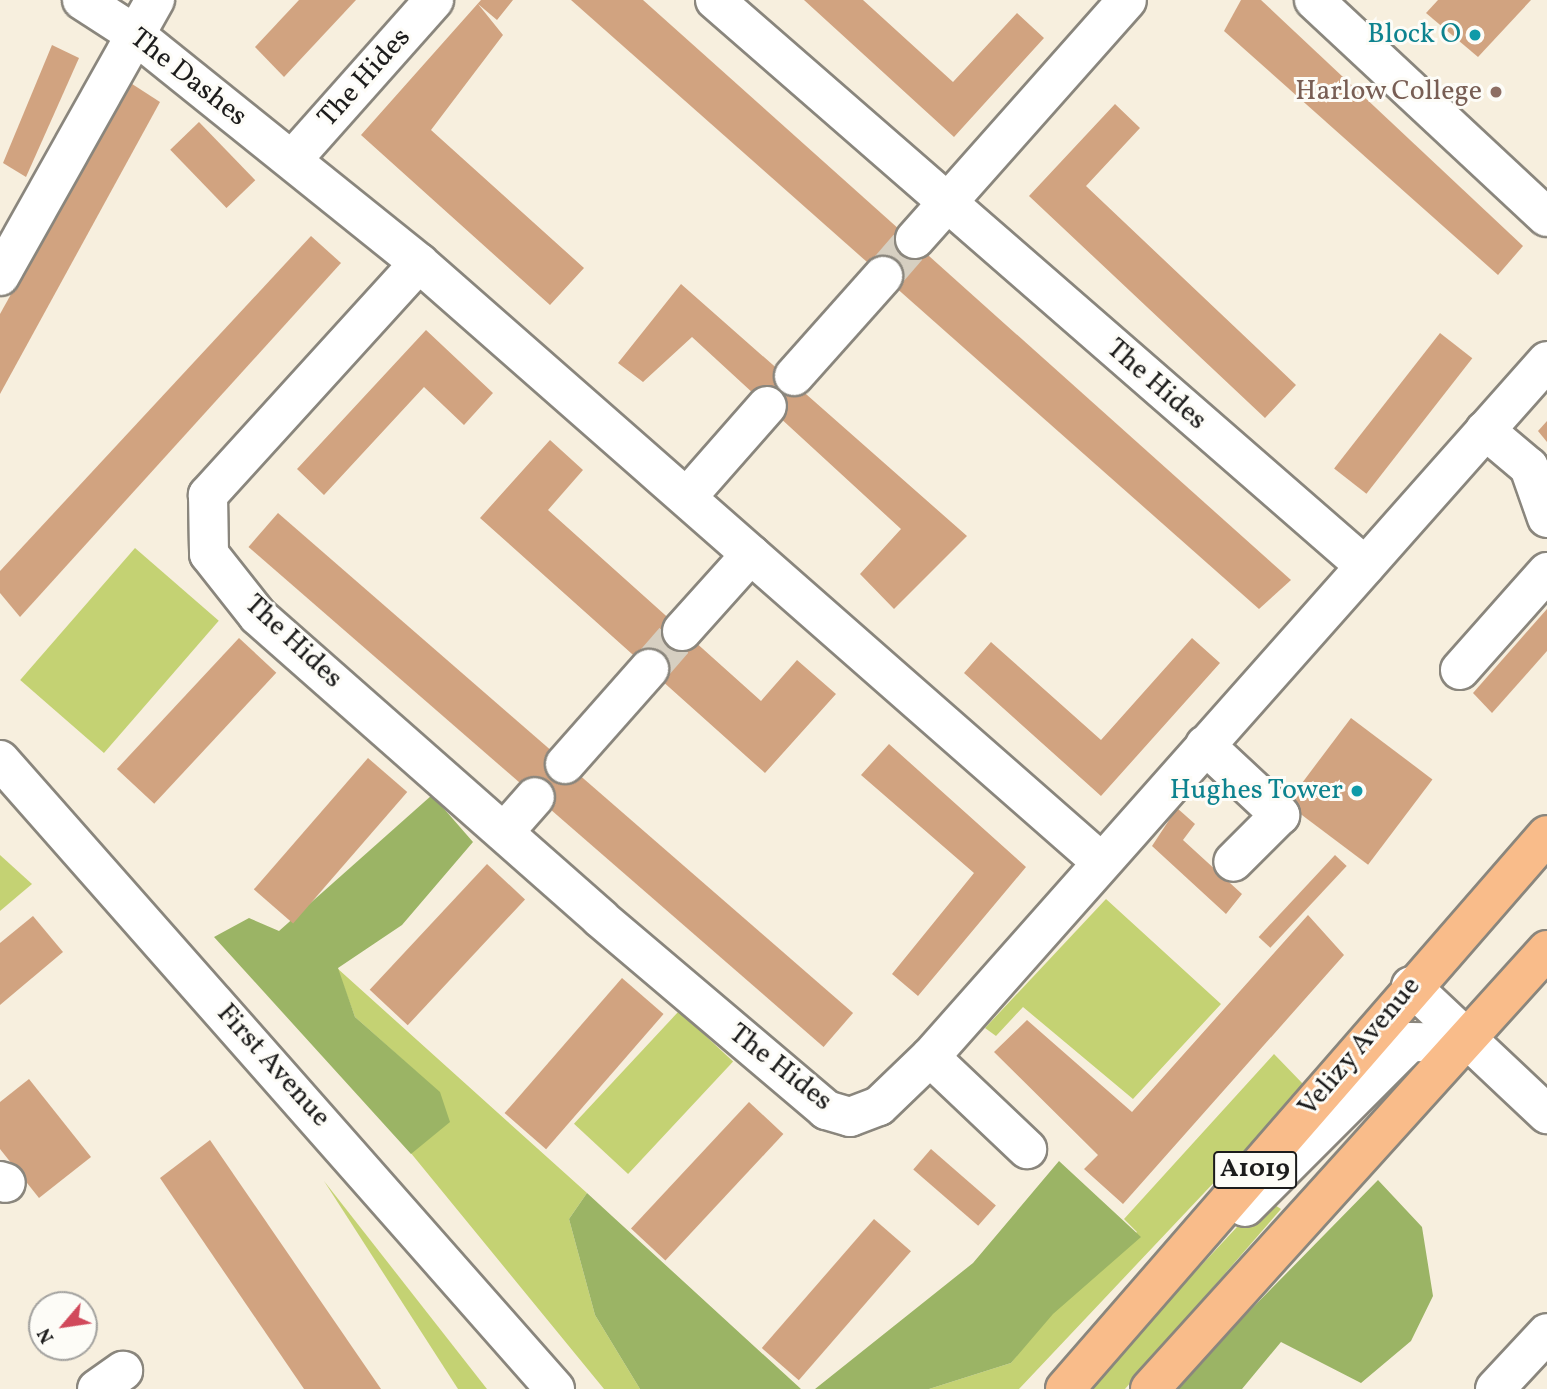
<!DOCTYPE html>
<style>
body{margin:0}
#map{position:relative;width:1547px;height:1389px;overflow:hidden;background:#f7efde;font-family:Vollkorn,serif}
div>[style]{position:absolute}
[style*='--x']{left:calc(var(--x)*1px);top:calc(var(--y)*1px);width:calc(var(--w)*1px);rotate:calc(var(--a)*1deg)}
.green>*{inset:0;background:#c4d273;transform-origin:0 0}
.forest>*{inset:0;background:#9bb465}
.building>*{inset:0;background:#d1a380;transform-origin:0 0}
.minor-tunnel>*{height:38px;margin-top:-19px;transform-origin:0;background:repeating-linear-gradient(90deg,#d6cfc1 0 38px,transparent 0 57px)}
.roads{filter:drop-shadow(2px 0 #8a867d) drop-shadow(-2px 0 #8a867d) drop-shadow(0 2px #8a867d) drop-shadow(0 -2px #8a867d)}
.minor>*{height:38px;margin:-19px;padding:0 19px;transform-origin:19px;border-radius:19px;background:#fff}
.major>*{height:38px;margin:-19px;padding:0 19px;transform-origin:19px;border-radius:19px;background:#f9bc8a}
.dots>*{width:19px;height:19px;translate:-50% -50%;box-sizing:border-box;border:4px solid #fdfcf7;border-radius:50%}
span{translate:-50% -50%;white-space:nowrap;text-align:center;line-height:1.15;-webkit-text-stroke:6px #fdfcf7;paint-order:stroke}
.shield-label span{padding:2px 5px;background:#fdfcf7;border:2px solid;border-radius:5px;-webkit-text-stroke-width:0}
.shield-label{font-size:26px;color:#1c1c1c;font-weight:700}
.culture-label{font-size:28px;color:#0d838f}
.right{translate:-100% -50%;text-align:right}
.street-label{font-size:28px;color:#1c1c1c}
.education-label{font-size:28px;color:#785e54}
.north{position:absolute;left:28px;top:1291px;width:70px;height:70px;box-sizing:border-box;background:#fdfcf7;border:2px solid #a3a29f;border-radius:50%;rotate:241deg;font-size:19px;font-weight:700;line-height:28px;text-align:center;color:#1c1c1c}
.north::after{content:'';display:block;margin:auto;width:24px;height:32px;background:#d1495b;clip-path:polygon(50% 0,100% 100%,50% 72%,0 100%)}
</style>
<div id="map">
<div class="green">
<div style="left:135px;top:548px;width:111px;height:175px;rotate:41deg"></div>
<div style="clip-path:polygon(0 855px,32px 884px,0 911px)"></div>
<div style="clip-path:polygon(1106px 899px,1221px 1004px,1133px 1099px,1023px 1007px,996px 1036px,985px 1028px)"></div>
<div style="clip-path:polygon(337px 968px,587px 1193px,569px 1219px,595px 1315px,640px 1389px,604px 1389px,410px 1152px,440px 1093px,355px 1017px)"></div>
<div style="left:679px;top:1011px;width:74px;height:154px;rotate:43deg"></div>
<div style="clip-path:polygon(1274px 1054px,1305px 1086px,1019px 1389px,929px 1389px,1011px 1363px,1050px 1312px,1137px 1232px,1124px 1219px)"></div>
<div style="clip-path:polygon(324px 1181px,487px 1389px,458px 1389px)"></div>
<div style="clip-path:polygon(1264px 1198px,1281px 1209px,1125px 1389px,1086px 1389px)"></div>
</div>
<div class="forest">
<div style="clip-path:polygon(432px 795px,473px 842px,402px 925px,338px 968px,355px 1017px,440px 1092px,450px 1122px,411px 1154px,214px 937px,249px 918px,279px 931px)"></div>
<div style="clip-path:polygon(1059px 1161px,1141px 1237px,1053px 1314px,1011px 1363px,929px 1389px,815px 1389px,973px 1263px)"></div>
<div style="clip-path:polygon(1378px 1180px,1422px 1227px,1433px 1296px,1411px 1341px,1361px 1383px,1281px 1342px,1242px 1389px,1173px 1389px)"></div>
<div style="clip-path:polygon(587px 1193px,612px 1216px,801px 1389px,640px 1389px,595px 1315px,569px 1219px)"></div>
</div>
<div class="building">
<div style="clip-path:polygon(299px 0,356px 0,284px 77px,255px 47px)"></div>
<div style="clip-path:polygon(481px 0,513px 0,497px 20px,478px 4px,503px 35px,431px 130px,584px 268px,550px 305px,361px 135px)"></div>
<div style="clip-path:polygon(571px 0,643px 0,1291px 580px,1259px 609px)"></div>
<div style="clip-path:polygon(804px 0,863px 0,953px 82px,1017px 13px,1044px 38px,954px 137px)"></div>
<div style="clip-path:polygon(1241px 0,1261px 0,1523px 246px,1498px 275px,1224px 31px)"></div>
<div style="clip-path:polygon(1438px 0,1531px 0,1478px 57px,1426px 13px)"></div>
<div style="clip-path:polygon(52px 45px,79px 58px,26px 177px,3px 163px)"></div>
<div style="clip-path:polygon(129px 82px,160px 102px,0 394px,0 314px)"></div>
<div style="clip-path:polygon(1115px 104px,1140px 128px,1086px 186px,1296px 385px,1265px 418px,1029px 196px)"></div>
<div style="left:199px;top:122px;width:81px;height:40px;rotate:46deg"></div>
<div style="clip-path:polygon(311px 236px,341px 263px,20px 617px,0 593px,0 571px)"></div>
<div style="clip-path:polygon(681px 284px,967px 536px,894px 609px,860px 574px,901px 529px,692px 337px,643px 382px,618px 363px)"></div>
<div style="clip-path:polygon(426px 330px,493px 393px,464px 425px,424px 387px,324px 495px,297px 469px)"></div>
<div style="left:1440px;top:333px;width:41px;height:172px;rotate:38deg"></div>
<div style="clip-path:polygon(1547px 421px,1547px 442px,1538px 431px)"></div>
<div style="clip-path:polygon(550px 440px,583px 470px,548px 510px,761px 701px,797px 660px,836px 694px,765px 773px,480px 518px)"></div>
<div style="left:278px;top:513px;width:762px;height:45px;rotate:41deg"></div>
<div style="clip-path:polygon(1547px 609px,1547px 651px,1492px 713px,1473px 693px)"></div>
<div style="left:239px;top:638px;width:51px;height:179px;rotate:43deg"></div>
<div style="clip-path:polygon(1192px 638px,1220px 663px,1101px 796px,964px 673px,991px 642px,1101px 740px)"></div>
<div style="left:1351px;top:718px;width:102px;height:107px;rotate:37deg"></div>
<div style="clip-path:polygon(889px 744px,1026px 867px,918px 996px,892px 974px,974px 873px,861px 775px)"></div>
<div style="left:368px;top:758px;width:52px;height:174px;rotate:41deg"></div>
<div style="clip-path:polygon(1177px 808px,1195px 824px,1183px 840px,1242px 894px,1226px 914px,1152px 846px)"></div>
<div style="left:1335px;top:855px;width:16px;height:112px;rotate:43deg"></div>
<div style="left:487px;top:864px;width:52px;height:172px;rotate:43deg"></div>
<div style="clip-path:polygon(1308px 915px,1344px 955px,1123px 1204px,1084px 1169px,1098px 1155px,994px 1052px,1027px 1020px,1132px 1112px)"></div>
<div style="clip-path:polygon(33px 916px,63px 952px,0 1005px,0 943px)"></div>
<div style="left:622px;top:978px;width:55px;height:179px;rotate:41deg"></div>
<div style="clip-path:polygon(29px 1079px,91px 1157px,39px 1198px,0 1149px,0 1102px)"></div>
<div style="left:749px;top:1102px;width:47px;height:173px;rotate:43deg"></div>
<div style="clip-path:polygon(210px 1140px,381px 1389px,304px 1389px,160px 1178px)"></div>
<div style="left:931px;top:1149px;width:86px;height:27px;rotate:41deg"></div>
<div style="left:874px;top:1219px;width:49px;height:171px;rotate:41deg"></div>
</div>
<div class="minor-tunnel">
<div style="--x:883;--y:276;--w:49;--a:-49.1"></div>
<div style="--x:649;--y:669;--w:50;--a:-49"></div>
</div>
<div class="roads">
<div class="minor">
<div style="--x:82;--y:0;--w:61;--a:32.9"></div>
<div style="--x:133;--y:33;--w:367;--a:38.8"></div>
<div style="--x:419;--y:263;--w:906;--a:41.29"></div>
<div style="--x:715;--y:0;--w:862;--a:41.05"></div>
<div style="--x:1314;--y:0;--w:318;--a:43"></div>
<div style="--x:292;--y:160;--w:214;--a:-48.4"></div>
<div style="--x:915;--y:239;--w:319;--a:-48.4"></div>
<div style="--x:419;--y:263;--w:314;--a:132.3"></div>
<div style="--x:208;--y:495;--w:59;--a:89"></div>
<div style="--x:209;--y:554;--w:79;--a:51.7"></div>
<div style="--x:258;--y:616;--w:456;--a:41.4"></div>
<div style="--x:600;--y:918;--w:297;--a:40.3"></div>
<div style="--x:826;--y:1110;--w:25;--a:16"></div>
<div style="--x:850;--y:1117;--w:31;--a:-21"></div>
<div style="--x:879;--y:1106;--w:71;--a:-43.9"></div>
<div style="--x:930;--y:1057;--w:930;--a:-48.44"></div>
<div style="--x:0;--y:276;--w:317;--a:-60.7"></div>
<div style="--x:794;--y:376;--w:134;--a:-48.3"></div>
<div style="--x:1485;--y:430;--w:57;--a:40.1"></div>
<div style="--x:1529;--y:467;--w:54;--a:70.6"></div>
<div style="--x:687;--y:497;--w:121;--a:-48.7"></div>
<div style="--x:682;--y:631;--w:103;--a:-48.1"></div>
<div style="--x:1460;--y:670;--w:131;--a:-48.4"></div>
<div style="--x:1205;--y:745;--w:103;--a:43"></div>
<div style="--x:1280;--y:815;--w:66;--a:135"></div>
<div style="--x:0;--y:760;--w:839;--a:48.58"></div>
<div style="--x:565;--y:764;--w:127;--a:-48.5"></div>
<div style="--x:505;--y:831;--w:45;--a:-48.6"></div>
<div style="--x:1411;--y:986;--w:187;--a:43.3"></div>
<div style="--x:930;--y:1057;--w:134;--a:43.5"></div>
<div style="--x:0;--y:1181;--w:6;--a:18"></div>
<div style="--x:1245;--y:1207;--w:233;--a:-45"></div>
<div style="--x:1410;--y:1042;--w:58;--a:1"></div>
<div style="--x:97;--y:1389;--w:32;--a:-35"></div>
<div style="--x:1495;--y:1389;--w:76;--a:-47.1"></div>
</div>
<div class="major">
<div style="--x:1065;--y:1389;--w:734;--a:-48.98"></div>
<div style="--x:1150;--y:1389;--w:592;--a:-47.88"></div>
</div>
</div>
<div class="dots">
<div style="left:1475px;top:35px;background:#0f9aa8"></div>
<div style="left:1496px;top:92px;background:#8d6e63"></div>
<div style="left:1357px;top:791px;background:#0f9aa8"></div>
</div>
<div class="shield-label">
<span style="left:1255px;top:1170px">A1019</span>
</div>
<div class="culture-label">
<span class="right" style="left:1461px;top:35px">Block O</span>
<span class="right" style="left:1343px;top:791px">Hughes Tower</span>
</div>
<div class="street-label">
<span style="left:188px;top:78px;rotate:38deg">The Dashes</span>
<span style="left:365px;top:78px;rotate:-48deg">The Hides</span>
<span style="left:1156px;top:385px;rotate:41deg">The Hides</span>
<span style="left:293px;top:642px;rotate:43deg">The Hides</span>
<span style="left:1360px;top:1047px;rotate:-50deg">Velizy Avenue</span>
<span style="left:273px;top:1066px;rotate:48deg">First Avenue</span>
<span style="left:780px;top:1068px;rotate:38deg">The Hides</span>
</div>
<div class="education-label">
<span class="right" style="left:1482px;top:92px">Harlow College</span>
</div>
<div class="north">N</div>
</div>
